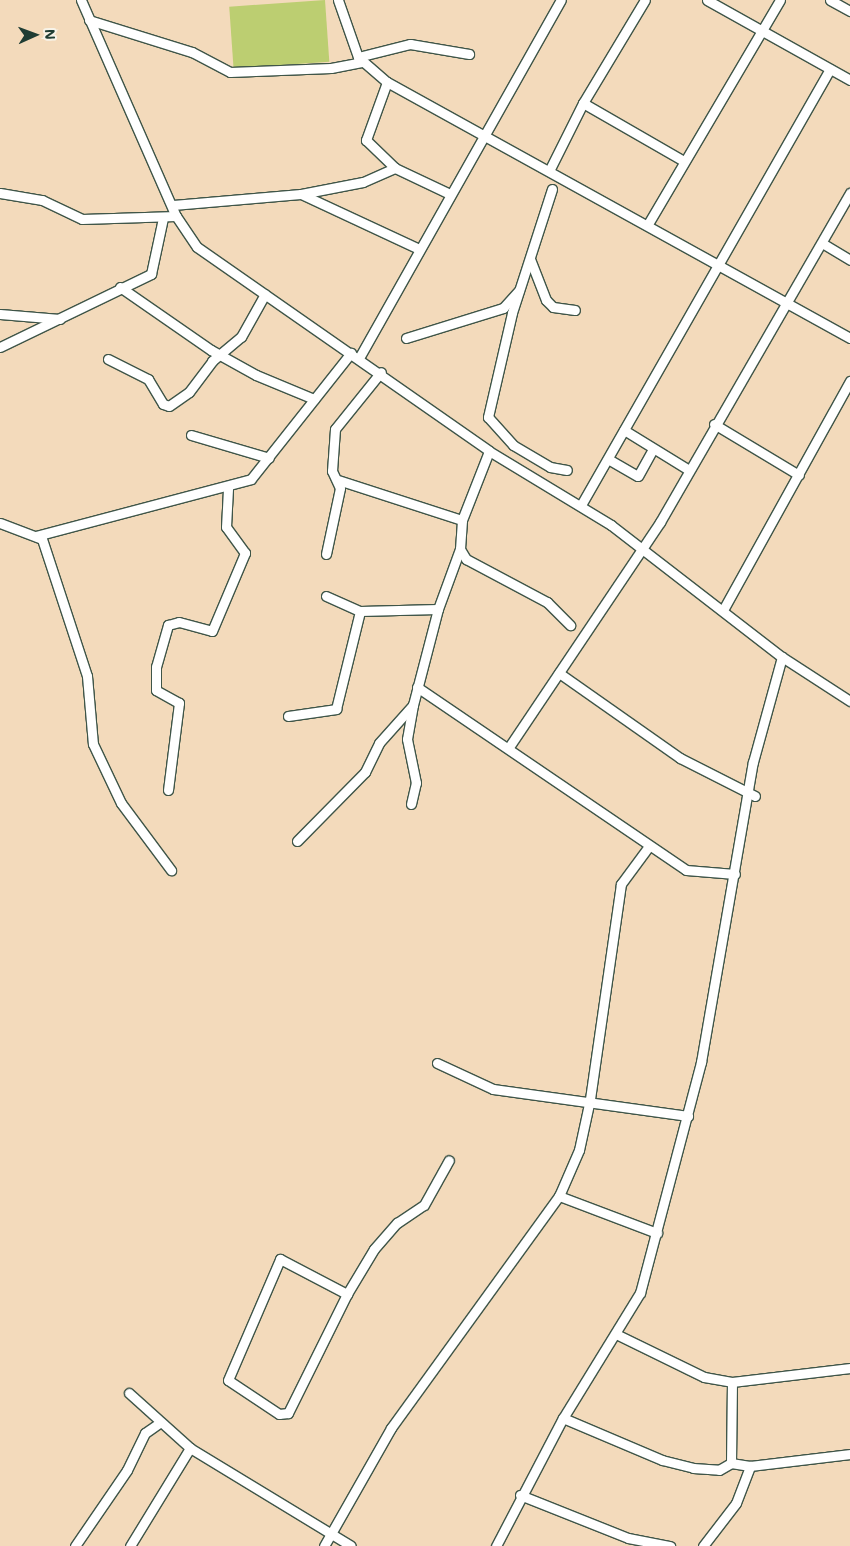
<!DOCTYPE html>
<style>
body{margin:0}
#map{position:relative;width:850px;height:1546px;overflow:hidden;background:#f3dabb;font-family:Mali,sans-serif}
div>[style]{position:absolute}
[style*='--x']{left:calc(var(--x)*1px);top:calc(var(--y)*1px);width:calc(var(--w)*1px);rotate:calc(var(--a)*1deg)}
.green>*{inset:0;background:#bcce71;transform-origin:0 0}
.roads{filter:drop-shadow(1px 0 #3f5548) drop-shadow(-1px 0 #3f5548) drop-shadow(0 1px #3f5548) drop-shadow(0 -1px #3f5548)}
.minor>*{height:9px;margin:-4.5px;padding:0 4.5px;transform-origin:4.5px;border-radius:4.5px;background:#fff}
span{translate:-50% -50%;white-space:nowrap;text-align:center;line-height:1.15;-webkit-text-stroke:5px #f7f3e8;paint-order:stroke}
.north{position:absolute;left:10px;top:10px;width:50px;height:50px;-webkit-text-stroke:4px #f7f3e8;paint-order:stroke;rotate:88deg;font-size:14px;font-weight:700;line-height:20px;text-align:center;color:#1f3d34}
.north::after{content:'';display:block;margin:auto;width:18px;height:22px;background:#1f3d34;clip-path:polygon(50% 0,100% 100%,50% 72%,0 100%)}
</style>
<div id="map">
<div class="green">
<div style="left:325px;top:0;width:62px;height:96px;rotate:86deg"></div>
</div>
<div class="roads">
<div class="minor">
<div style="--x:81;--y:0;--w:236;--a:66.3"></div>
<div style="--x:176;--y:216;--w:37;--a:56"></div>
<div style="--x:197;--y:247;--w:356;--a:34.9"></div>
<div style="--x:489;--y:451;--w:143;--a:31.2"></div>
<div style="--x:611;--y:525;--w:216;--a:37.7"></div>
<div style="--x:782;--y:657;--w:81;--a:32.9"></div>
<div style="--x:338;--y:0;--w:60;--a:70.7"></div>
<div style="--x:358;--y:57;--w:38;--a:41"></div>
<div style="--x:387;--y:82;--w:529;--a:28.94"></div>
<div style="--x:707;--y:0;--w:164;--a:29.2"></div>
<div style="--x:830;--y:0;--w:23;--a:29"></div>
<div style="--x:89;--y:20;--w:108;--a:17.3"></div>
<div style="--x:192;--y:52;--w:43;--a:27.8"></div>
<div style="--x:230;--y:72;--w:101;--a:-2.3"></div>
<div style="--x:331;--y:68;--w:31;--a:-11"></div>
<div style="--x:358;--y:57;--w:54;--a:-14"></div>
<div style="--x:410;--y:44;--w:60;--a:9.6"></div>
<div style="--x:387;--y:82;--w:62;--a:109.9"></div>
<div style="--x:366;--y:140;--w:40;--a:44"></div>
<div style="--x:583;--y:103;--w:116;--a:29.9"></div>
<div style="--x:550;--y:169;--w:74;--a:-63.4"></div>
<div style="--x:583;--y:103;--w:120;--a:-59"></div>
<div style="--x:552;--y:189;--w:130;--a:107.9"></div>
<div style="--x:512;--y:313;--w:107;--a:103"></div>
<div style="--x:488;--y:417;--w:38;--a:48"></div>
<div style="--x:513;--y:445;--w:43;--a:30.7"></div>
<div style="--x:550;--y:467;--w:17;--a:10"></div>
<div style="--x:0;--y:193;--w:43;--a:9.5"></div>
<div style="--x:42;--y:200;--w:44;--a:25.4"></div>
<div style="--x:82;--y:219;--w:94;--a:-1.8"></div>
<div style="--x:301;--y:194;--w:63;--a:-11"></div>
<div style="--x:363;--y:182;--w:35;--a:-24"></div>
<div style="--x:395;--y:168;--w:61;--a:25.3"></div>
<div style="--x:173;--y:205;--w:128;--a:-4.9"></div>
<div style="--x:301;--y:194;--w:130;--a:25"></div>
<div style="--x:648;--y:224;--w:260;--a:-59.5"></div>
<div style="--x:822;--y:243;--w:33;--a:31"></div>
<div style="--x:530;--y:259;--w:44;--a:68.7"></div>
<div style="--x:546;--y:300;--w:10;--a:45"></div>
<div style="--x:553;--y:307;--w:22;--a:8"></div>
<div style="--x:120;--y:287;--w:111;--a:34.7"></div>
<div style="--x:211;--y:350;--w:51;--a:29.1"></div>
<div style="--x:256;--y:375;--w:63;--a:22.5"></div>
<div style="--x:0;--y:314;--w:60;--a:4.8"></div>
<div style="--x:406;--y:338;--w:102;--a:-17.2"></div>
<div style="--x:503;--y:308;--w:24;--a:-48"></div>
<div style="--x:0;--y:347;--w:168;--a:-25.8"></div>
<div style="--x:151;--y:274;--w:57;--a:-77.9"></div>
<div style="--x:359;--y:358;--w:411;--a:-60.6"></div>
<div style="--x:108;--y:359;--w:45;--a:26.6"></div>
<div style="--x:148;--y:379;--w:29;--a:59"></div>
<div style="--x:163;--y:404;--w:6;--a:18"></div>
<div style="--x:169;--y:406;--w:24;--a:-35"></div>
<div style="--x:189;--y:392;--w:39;--a:-53"></div>
<div style="--x:212;--y:361;--w:38;--a:-40"></div>
<div style="--x:241;--y:337;--w:49;--a:-60.8"></div>
<div style="--x:714;--y:424;--w:99;--a:31"></div>
<div style="--x:624;--y:430;--w:76;--a:31.6"></div>
<div style="--x:191;--y:435;--w:81;--a:16.4"></div>
<div style="--x:608;--y:459;--w:34;--a:30"></div>
<div style="--x:638;--y:476;--w:31;--a:-61"></div>
<div style="--x:338;--y:480;--w:130;--a:17.9"></div>
<div style="--x:581;--y:505;--w:502;--a:-60.27"></div>
<div style="--x:0;--y:523;--w:45;--a:20.9"></div>
<div style="--x:42;--y:539;--w:144;--a:71.8"></div>
<div style="--x:87;--y:676;--w:68;--a:85"></div>
<div style="--x:93;--y:744;--w:65;--a:64.6"></div>
<div style="--x:121;--y:803;--w:84;--a:53.3"></div>
<div style="--x:36;--y:536;--w:222;--a:-14.8"></div>
<div style="--x:251;--y:479;--w:161;--a:-51.6"></div>
<div style="--x:460;--y:549;--w:12;--a:59"></div>
<div style="--x:466;--y:559;--w:92;--a:28"></div>
<div style="--x:547;--y:602;--w:33;--a:45"></div>
<div style="--x:326;--y:554;--w:67;--a:-78"></div>
<div style="--x:340;--y:488;--w:19;--a:-115"></div>
<div style="--x:332;--y:471;--w:42;--a:-85.9"></div>
<div style="--x:335;--y:429;--w:73;--a:-51.1"></div>
<div style="--x:326;--y:596;--w:37;--a:24"></div>
<div style="--x:360;--y:611;--w:78;--a:-1.5"></div>
<div style="--x:723;--y:610;--w:262;--a:-61"></div>
<div style="--x:559;--y:673;--w:148;--a:35.1"></div>
<div style="--x:680;--y:758;--w:84;--a:26.9"></div>
<div style="--x:417;--y:687;--w:325;--a:34.2"></div>
<div style="--x:686;--y:870;--w:49;--a:4.7"></div>
<div style="--x:288;--y:716;--w:49;--a:-8.3"></div>
<div style="--x:336;--y:709;--w:101;--a:-76.2"></div>
<div style="--x:509;--y:747;--w:271;--a:-56.1"></div>
<div style="--x:660;--y:522;--w:380;--a:-60"></div>
<div style="--x:168;--y:790;--w:88;--a:-82.8"></div>
<div style="--x:179;--y:703;--w:26;--a:-151"></div>
<div style="--x:156;--y:690;--w:23;--a:-90"></div>
<div style="--x:156;--y:667;--w:44;--a:-74.1"></div>
<div style="--x:168;--y:625;--w:11;--a:-15"></div>
<div style="--x:179;--y:622;--w:34;--a:15"></div>
<div style="--x:212;--y:631;--w:85;--a:-67.1"></div>
<div style="--x:245;--y:553;--w:32;--a:-126"></div>
<div style="--x:226;--y:527;--w:39;--a:-87"></div>
<div style="--x:411;--y:804;--w:22;--a:-77"></div>
<div style="--x:416;--y:783;--w:45;--a:-101.6"></div>
<div style="--x:407;--y:739;--w:35;--a:-80"></div>
<div style="--x:297;--y:841;--w:97;--a:-45.4"></div>
<div style="--x:365;--y:772;--w:32;--a:-64"></div>
<div style="--x:379;--y:743;--w:51;--a:-48.2"></div>
<div style="--x:413;--y:705;--w:99;--a:-75.4"></div>
<div style="--x:438;--y:609;--w:64;--a:-69.9"></div>
<div style="--x:460;--y:549;--w:29;--a:-86"></div>
<div style="--x:462;--y:520;--w:74;--a:-68.6"></div>
<div style="--x:437;--y:1063;--w:62;--a:24.9"></div>
<div style="--x:493;--y:1089;--w:197;--a:7.9"></div>
<div style="--x:559;--y:1196;--w:105;--a:20.7"></div>
<div style="--x:347;--y:1294;--w:133;--a:116.4"></div>
<div style="--x:288;--y:1413;--w:9;--a:174"></div>
<div style="--x:279;--y:1414;--w:61;--a:-146.3"></div>
<div style="--x:228;--y:1380;--w:132;--a:-66.7"></div>
<div style="--x:280;--y:1259;--w:76;--a:27.6"></div>
<div style="--x:347;--y:1294;--w:52;--a:-59"></div>
<div style="--x:374;--y:1249;--w:35;--a:-49"></div>
<div style="--x:397;--y:1223;--w:32;--a:-34"></div>
<div style="--x:424;--y:1205;--w:51;--a:-60.9"></div>
<div style="--x:618;--y:1335;--w:96;--a:26"></div>
<div style="--x:704;--y:1377;--w:28;--a:10"></div>
<div style="--x:732;--y:1382;--w:119;--a:-6.8"></div>
<div style="--x:129;--y:1393;--w:82;--a:42"></div>
<div style="--x:190;--y:1448;--w:188;--a:31.3"></div>
<div style="--x:563;--y:1418;--w:108;--a:23"></div>
<div style="--x:662;--y:1460;--w:32;--a:14"></div>
<div style="--x:693;--y:1468;--w:26;--a:4"></div>
<div style="--x:719;--y:1470;--w:14;--a:-30"></div>
<div style="--x:731;--y:1463;--w:19;--a:9"></div>
<div style="--x:750;--y:1466;--w:101;--a:-6.8"></div>
<div style="--x:731;--y:1463;--w:81;--a:-89.3"></div>
<div style="--x:520;--y:1495;--w:116;--a:21.7"></div>
<div style="--x:628;--y:1538;--w:43;--a:10.8"></div>
<div style="--x:75;--y:1546;--w:92;--a:-55.6"></div>
<div style="--x:127;--y:1470;--w:41;--a:-64.1"></div>
<div style="--x:145;--y:1433;--w:19;--a:-35"></div>
<div style="--x:130;--y:1546;--w:115;--a:-58.5"></div>
<div style="--x:324;--y:1546;--w:136;--a:-60.4"></div>
<div style="--x:391;--y:1428;--w:286;--a:-54.1"></div>
<div style="--x:559;--y:1196;--w:50;--a:-66.5"></div>
<div style="--x:579;--y:1150;--w:52;--a:-77.8"></div>
<div style="--x:590;--y:1099;--w:217;--a:-81.8"></div>
<div style="--x:621;--y:884;--w:47;--a:-53.6"></div>
<div style="--x:496;--y:1546;--w:144;--a:-62.4"></div>
<div style="--x:563;--y:1418;--w:147;--a:-58.4"></div>
<div style="--x:640;--y:1293;--w:239;--a:-75.2"></div>
<div style="--x:701;--y:1062;--w:304;--a:-80.2"></div>
<div style="--x:753;--y:762;--w:109;--a:-74.6"></div>
<div style="--x:703;--y:1546;--w:54;--a:-52.5"></div>
<div style="--x:736;--y:1503;--w:40;--a:-69"></div>
</div>
</div>
<div class="north">N</div>
</div>
